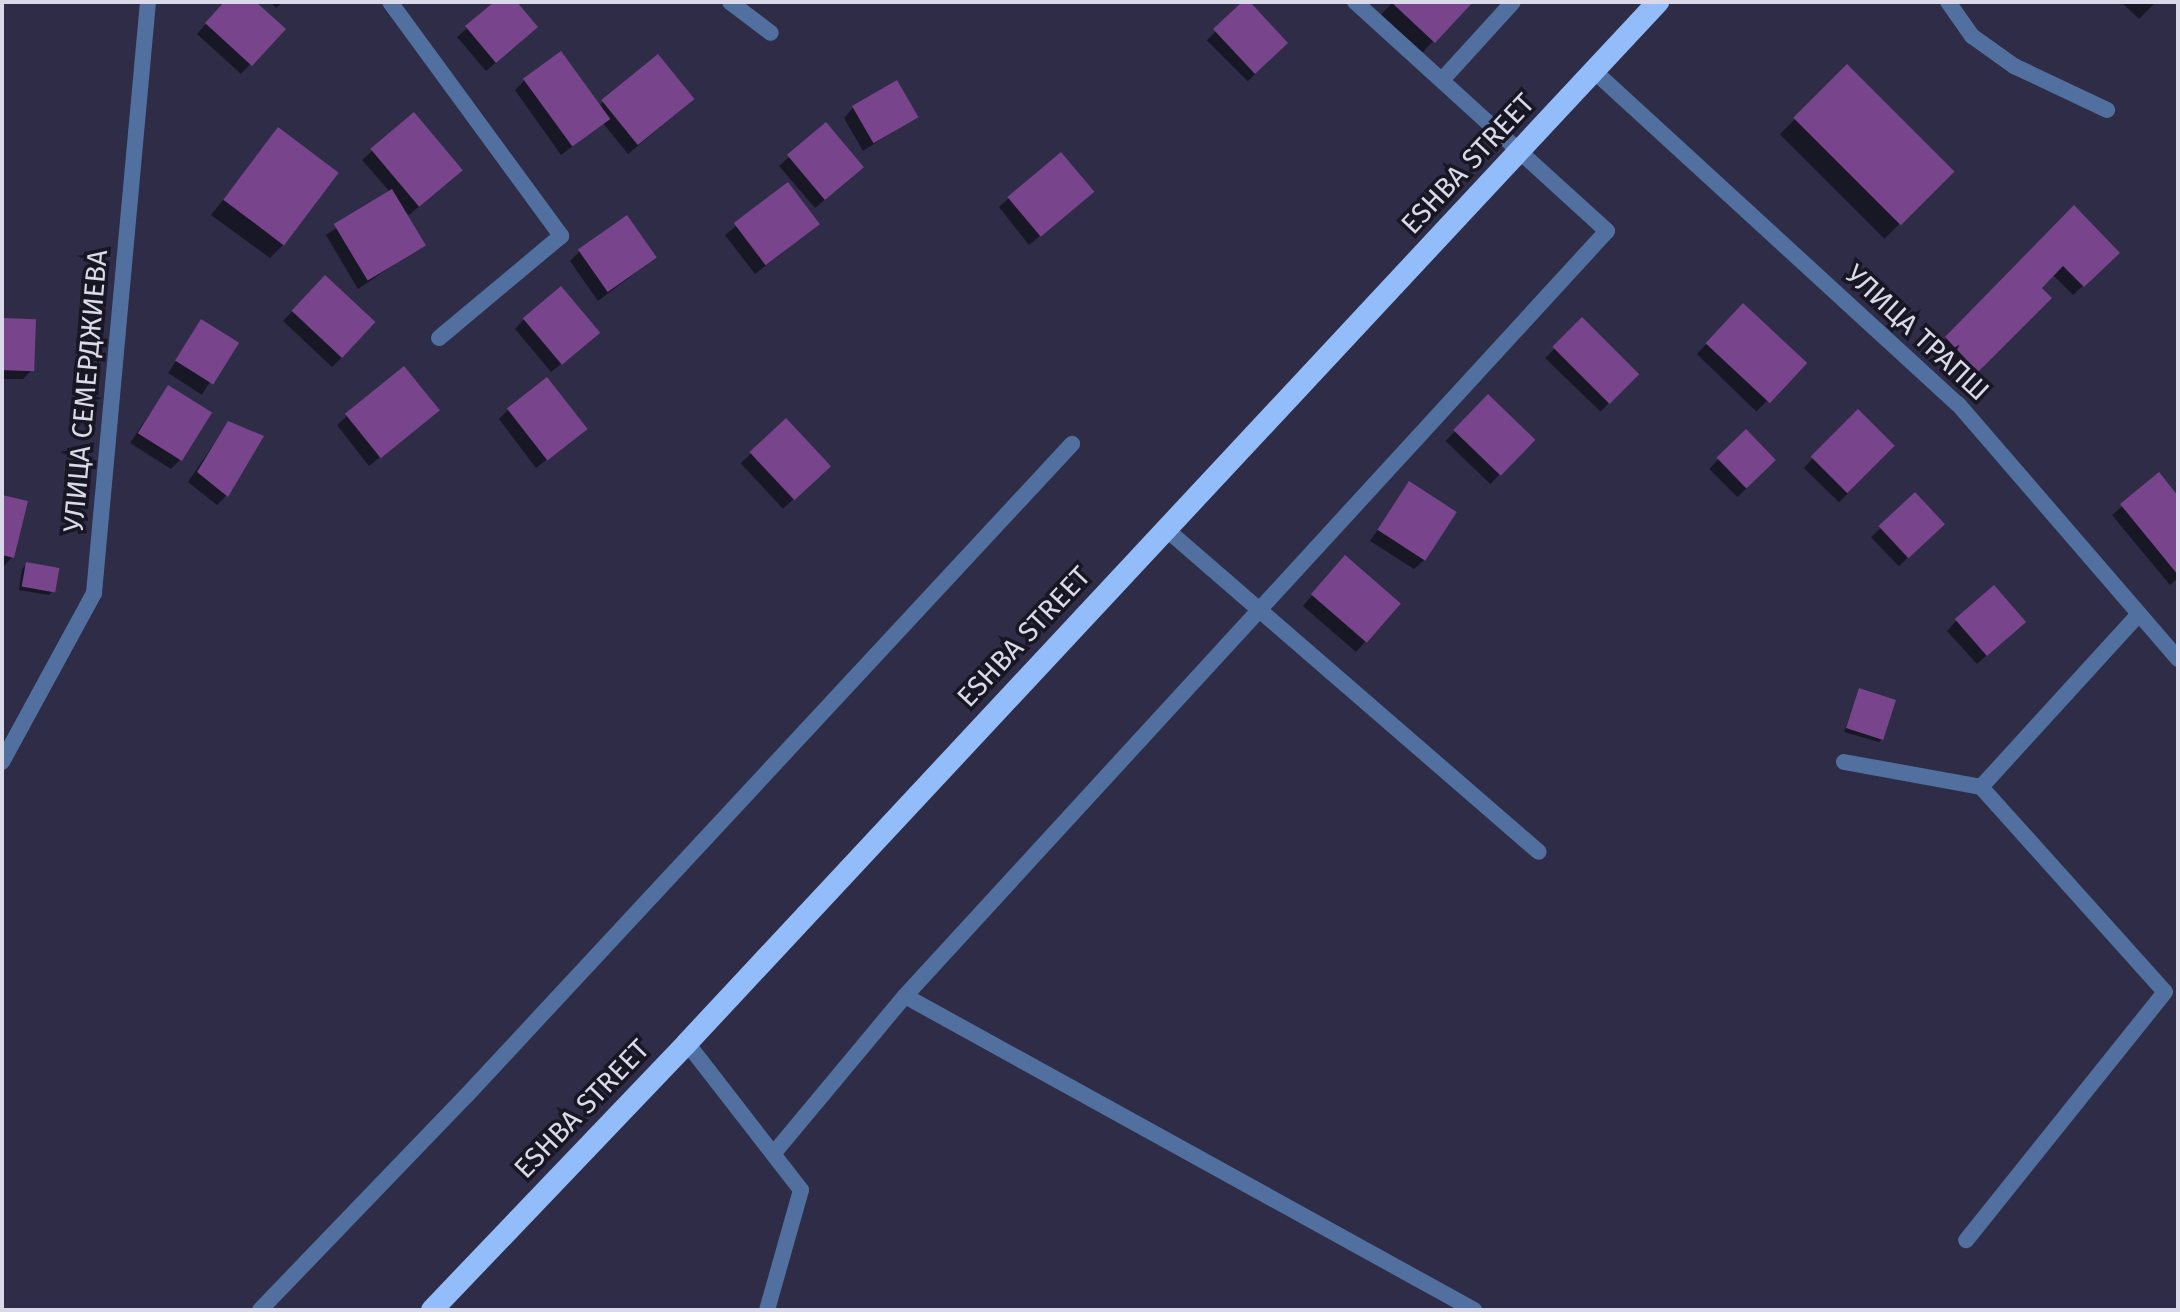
<!DOCTYPE html>
<meta charset="utf-8">
<style>
body{margin:0}
#map{position:relative;width:2180px;height:1312px;overflow:hidden;background:#2e2c46;font-family:"Fira Sans",sans-serif}
div>[style]{position:absolute}
[style*='--x']{left:calc(var(--x)*1px);top:calc(var(--y)*1px);width:calc(var(--w)*1px);rotate:calc(var(--a)*1deg)}
.shadow>*{inset:0;background:#0007;transform-origin:0 0}
.building>*{inset:0;background:#78448c;transform-origin:0 0}
.service>*{height:16px;margin:-8px;padding:0 8px;transform-origin:8px;border-radius:8px;background:#51709f}
.minor>*{height:16px;margin:-8px;padding:0 8px;transform-origin:8px;border-radius:8px;background:#51709f}
.trunk>*{height:22px;margin:-11px;padding:0 11px;transform-origin:11px;border-radius:11px;background:#93bcfa}
span{translate:-50% -50%;white-space:nowrap;text-align:center;line-height:1.15;-webkit-text-stroke:7px #171622;paint-order:stroke}
.street-label{font-size:28px;color:#dad9ea}
.frame{position:absolute;inset:0;border:4px solid #dad9ea;pointer-events:none}
</style>
<div id="map">
<div class="shadow">
<div style="clip-path:polygon(225px 2px,253px 2px,283px 29px,241px 74px,197px 34px)"></div>
<div style="clip-path:polygon(271px 2px,283px 2px,276px 8px)"></div>
<div style="clip-path:polygon(497px 2px,514px 2px,526px 37px,486px 71px,457px 37px)"></div>
<div style="left:1245px;top:2px;width:58px;height:54px;rotate:45deg"></div>
<div style="clip-path:polygon(1393px 2px,1470px 2px,1419px 56px,1378px 18px)"></div>
<div style="clip-path:polygon(2121px 2px,2156px 2px,2139px 19px)"></div>
<div style="left:1847px;top:67px;width:148px;height:95px;rotate:45deg"></div>
<div style="clip-path:polygon(525px 80px,598px 107px,603px 102px,683px 108px,628px 154px,603px 123px,561px 155px,515px 90px)"></div>
<div style="clip-path:polygon(853px 108px,916px 117px,863px 151px,844px 118px)"></div>
<div style="clip-path:polygon(414px 114px,451px 179px,409px 215px,402px 210px,423px 245px,358px 289px,326px 235px,390px 192px,362px 160px)"></div>
<div style="clip-path:polygon(279px 130px,284px 244px,270px 258px,211px 215px)"></div>
<div style="clip-path:polygon(789px 157px,852px 176px,815px 208px,779px 166px)"></div>
<div style="clip-path:polygon(787px 185px,808px 233px,755px 274px,725px 235px)"></div>
<div style="clip-path:polygon(1009px 198px,1082px 201px,1029px 245px,999px 207px)"></div>
<div style="clip-path:polygon(2074px 207px,2117px 253px,2073px 295px,2052px 274px,2040px 288px,2049px 298px,1967px 380px,1937px 348px)"></div>
<div style="clip-path:polygon(580px 251px,655px 258px,598px 301px,570px 261px)"></div>
<div style="clip-path:polygon(325px 278px,342px 357px,332px 367px,283px 321px)"></div>
<div style="left:1744px;top:305px;width:83px;height:68px;rotate:44deg"></div>
<div style="clip-path:polygon(524px 319px,588px 342px,551px 372px,515px 329px)"></div>
<div style="clip-path:polygon(2px 320px,32px 370px,23px 379px,2px 379px)"></div>
<div style="left:1582px;top:320px;width:77px;height:53px;rotate:44deg"></div>
<div style="left:202px;top:321px;width:40px;height:62px;rotate:33deg"></div>
<div style="clip-path:polygon(168px 387px,181px 459px,171px 469px,130px 443px)"></div>
<div style="left:1488px;top:397px;width:62px;height:61px;rotate:44deg"></div>
<div style="clip-path:polygon(508px 410px,575px 438px,536px 468px,499px 419px)"></div>
<div style="left:1858px;top:412px;width:49px;height:78px;rotate:44deg"></div>
<div style="clip-path:polygon(347px 416px,427px 419px,369px 466px,337px 425px)"></div>
<div style="left:786px;top:421px;width:62px;height:62px;rotate:47deg"></div>
<div style="clip-path:polygon(228px 423px,227px 495px,217px 505px,188px 482px)"></div>
<div style="left:1746px;top:432px;width:40px;height:52px;rotate:45deg"></div>
<div style="clip-path:polygon(2159px 475px,2178px 499px,2178px 578px,2170px 585px,2112px 515px)"></div>
<div style="clip-path:polygon(1410px 484px,1424px 560px,1414px 569px,1370px 541px)"></div>
<div style="left:1915px;top:495px;width:40px;height:61px;rotate:46deg"></div>
<div style="clip-path:polygon(2px 497px,12px 557px,3px 567px,2px 567px)"></div>
<div style="clip-path:polygon(27px 564px,53px 591px,49px 595px,19px 590px,22px 569px)"></div>
<div style="clip-path:polygon(1336px 567px,1399px 604px,1356px 652px,1303px 606px)"></div>
<div style="clip-path:polygon(1956px 621px,2014px 631px,1977px 664px,1947px 631px)"></div>
<div style="clip-path:polygon(1859px 691px,1883px 738px,1879px 742px,1844px 732px)"></div>
</div>
<div class="building">
<div style="clip-path:polygon(224px 2px,256px 2px,286px 29px,252px 66px,205px 23px)"></div>
<div style="clip-path:polygon(494px 2px,517px 2px,538px 27px,496px 63px,465px 26px)"></div>
<div style="clip-path:polygon(1242px 2px,1250px 2px,1288px 43px,1255px 74px,1213px 29px)"></div>
<div style="clip-path:polygon(1391px 2px,1473px 2px,1435px 43px)"></div>
<div style="left:561px;top:51px;width:84px;height:47px;rotate:54deg"></div>
<div style="left:658px;top:54px;width:58px;height:73px;rotate:51deg"></div>
<div style="left:1847px;top:64px;width:152px;height:76px;rotate:45deg"></div>
<div style="left:897px;top:80px;width:43px;height:52px;rotate:60deg"></div>
<div style="left:414px;top:112px;width:76px;height:57px;rotate:50deg"></div>
<div style="left:826px;top:122px;width:59px;height:51px;rotate:50deg"></div>
<div style="left:278px;top:127px;width:76px;height:91px;rotate:37deg"></div>
<div style="left:1061px;top:152px;width:52px;height:70px;rotate:50deg"></div>
<div style="left:788px;top:182px;width:53px;height:68px;rotate:53deg"></div>
<div style="left:392px;top:189px;width:66px;height:68px;rotate:59deg"></div>
<div style="clip-path:polygon(2074px 205px,2120px 253px,2084px 287px,2063px 266px,2042px 288px,2052px 298px,1978px 372px,1945px 337px)"></div>
<div style="left:627px;top:215px;width:52px;height:60px;rotate:55deg"></div>
<div style="left:325px;top:275px;width:69px;height:49px;rotate:43deg"></div>
<div style="left:561px;top:286px;width:61px;height:50px;rotate:50deg"></div>
<div style="left:1743px;top:303px;width:88px;height:55px;rotate:43deg"></div>
<div style="left:1582px;top:317px;width:81px;height:42px;rotate:45deg"></div>
<div style="left:2px;top:318px;width:34px;height:52px;rotate:2deg"></div>
<div style="left:201px;top:319px;width:45px;height:49px;rotate:32deg"></div>
<div style="left:404px;top:366px;width:57px;height:76px;rotate:51deg"></div>
<div style="left:547px;top:377px;width:66px;height:51px;rotate:52deg"></div>
<div style="left:168px;top:385px;width:52px;height:57px;rotate:32deg"></div>
<div style="left:1488px;top:394px;width:66px;height:50px;rotate:44deg"></div>
<div style="left:1858px;top:409px;width:52px;height:67px;rotate:45deg"></div>
<div style="left:786px;top:418px;width:66px;height:50px;rotate:47deg"></div>
<div style="clip-path:polygon(228px 421px,264px 436px,228px 497px,197px 472px)"></div>
<div style="left:1746px;top:429px;width:43px;height:41px;rotate:46deg"></div>
<div style="clip-path:polygon(2159px 472px,2178px 496px,2178px 575px,2120px 504px)"></div>
<div style="left:1409px;top:481px;width:57px;height:58px;rotate:33deg"></div>
<div style="left:1915px;top:492px;width:44px;height:50px;rotate:47deg"></div>
<div style="clip-path:polygon(2px 495px,28px 501px,14px 558px,2px 555px)"></div>
<div style="left:1345px;top:555px;width:74px;height:52px;rotate:41deg"></div>
<div style="left:26px;top:562px;width:34px;height:25px;rotate:10deg"></div>
<div style="left:1994px;top:585px;width:49px;height:52px;rotate:49deg"></div>
<div style="left:1859px;top:688px;width:39px;height:42px;rotate:18deg"></div>
</div>
<div class="service">
<div style="--x:390;--y:2;--w:290;--a:53.8"></div>
<div style="--x:561;--y:236;--w:159;--a:140.1"></div>
<div style="--x:730;--y:2;--w:51;--a:37.1"></div>
<div style="--x:1948;--y:2;--w:42;--a:54.8"></div>
<div style="--x:1972;--y:36;--w:52;--a:35.5"></div>
<div style="--x:2014;--y:66;--w:103;--a:25.3"></div>
<div style="--x:1442;--y:80;--w:105;--a:-47.7"></div>
<div style="--x:1166;--y:529;--w:493;--a:40.9"></div>
<div style="--x:1844;--y:762;--w:139;--a:10.3"></div>
<div style="--x:1981;--y:787;--w:275;--a:48.1"></div>
<div style="--x:2165;--y:992;--w:318;--a:128.7"></div>
<div style="--x:1981;--y:787;--w:234;--a:-47.6"></div>
<div style="--x:905;--y:996;--w:650;--a:28.89"></div>
<div style="--x:260;--y:1310;--w:298;--a:-46.1"></div>
<div style="--x:467;--y:1095;--w:889;--a:-47.1"></div>
</div>
<div class="minor">
<div style="--x:1594;--y:71;--w:493;--a:42.5"></div>
<div style="--x:1958;--y:404;--w:337;--a:49.2"></div>
<div style="--x:2;--y:762;--w:192;--a:-61.4"></div>
<div style="--x:94;--y:593;--w:593;--a:-84.78"></div>
<div style="--x:687;--y:1043;--w:186;--a:52.2"></div>
<div style="--x:801;--y:1190;--w:125;--a:105.8"></div>
<div style="--x:774;--y:1153;--w:204;--a:-50.2"></div>
<div style="--x:905;--y:996;--w:1038;--a:-47.46"></div>
<div style="--x:1607;--y:231;--w:341;--a:-137.7"></div>
</div>
<div class="trunk">
<div style="--x:432;--y:1310;--w:369;--a:-46.3"></div>
<div style="--x:687;--y:1043;--w:1424;--a:-46.99"></div>
</div>
<div class="street-label">
<span style="left:1468px;top:164px;rotate:-47deg">ESHBA STREET</span>
<span style="left:1917px;top:333px;rotate:43deg">УЛИЦА ТРАПШ</span>
<span style="left:86px;top:391px;rotate:-85deg">УЛИЦА СЕМЕРДЖИЕВА</span>
<span style="left:1024px;top:637px;rotate:-47deg">ESHBA STREET</span>
<span style="left:582px;top:1109px;rotate:-46deg">ESHBA STREET</span>
</div>
<div class="frame"></div>
</div>
